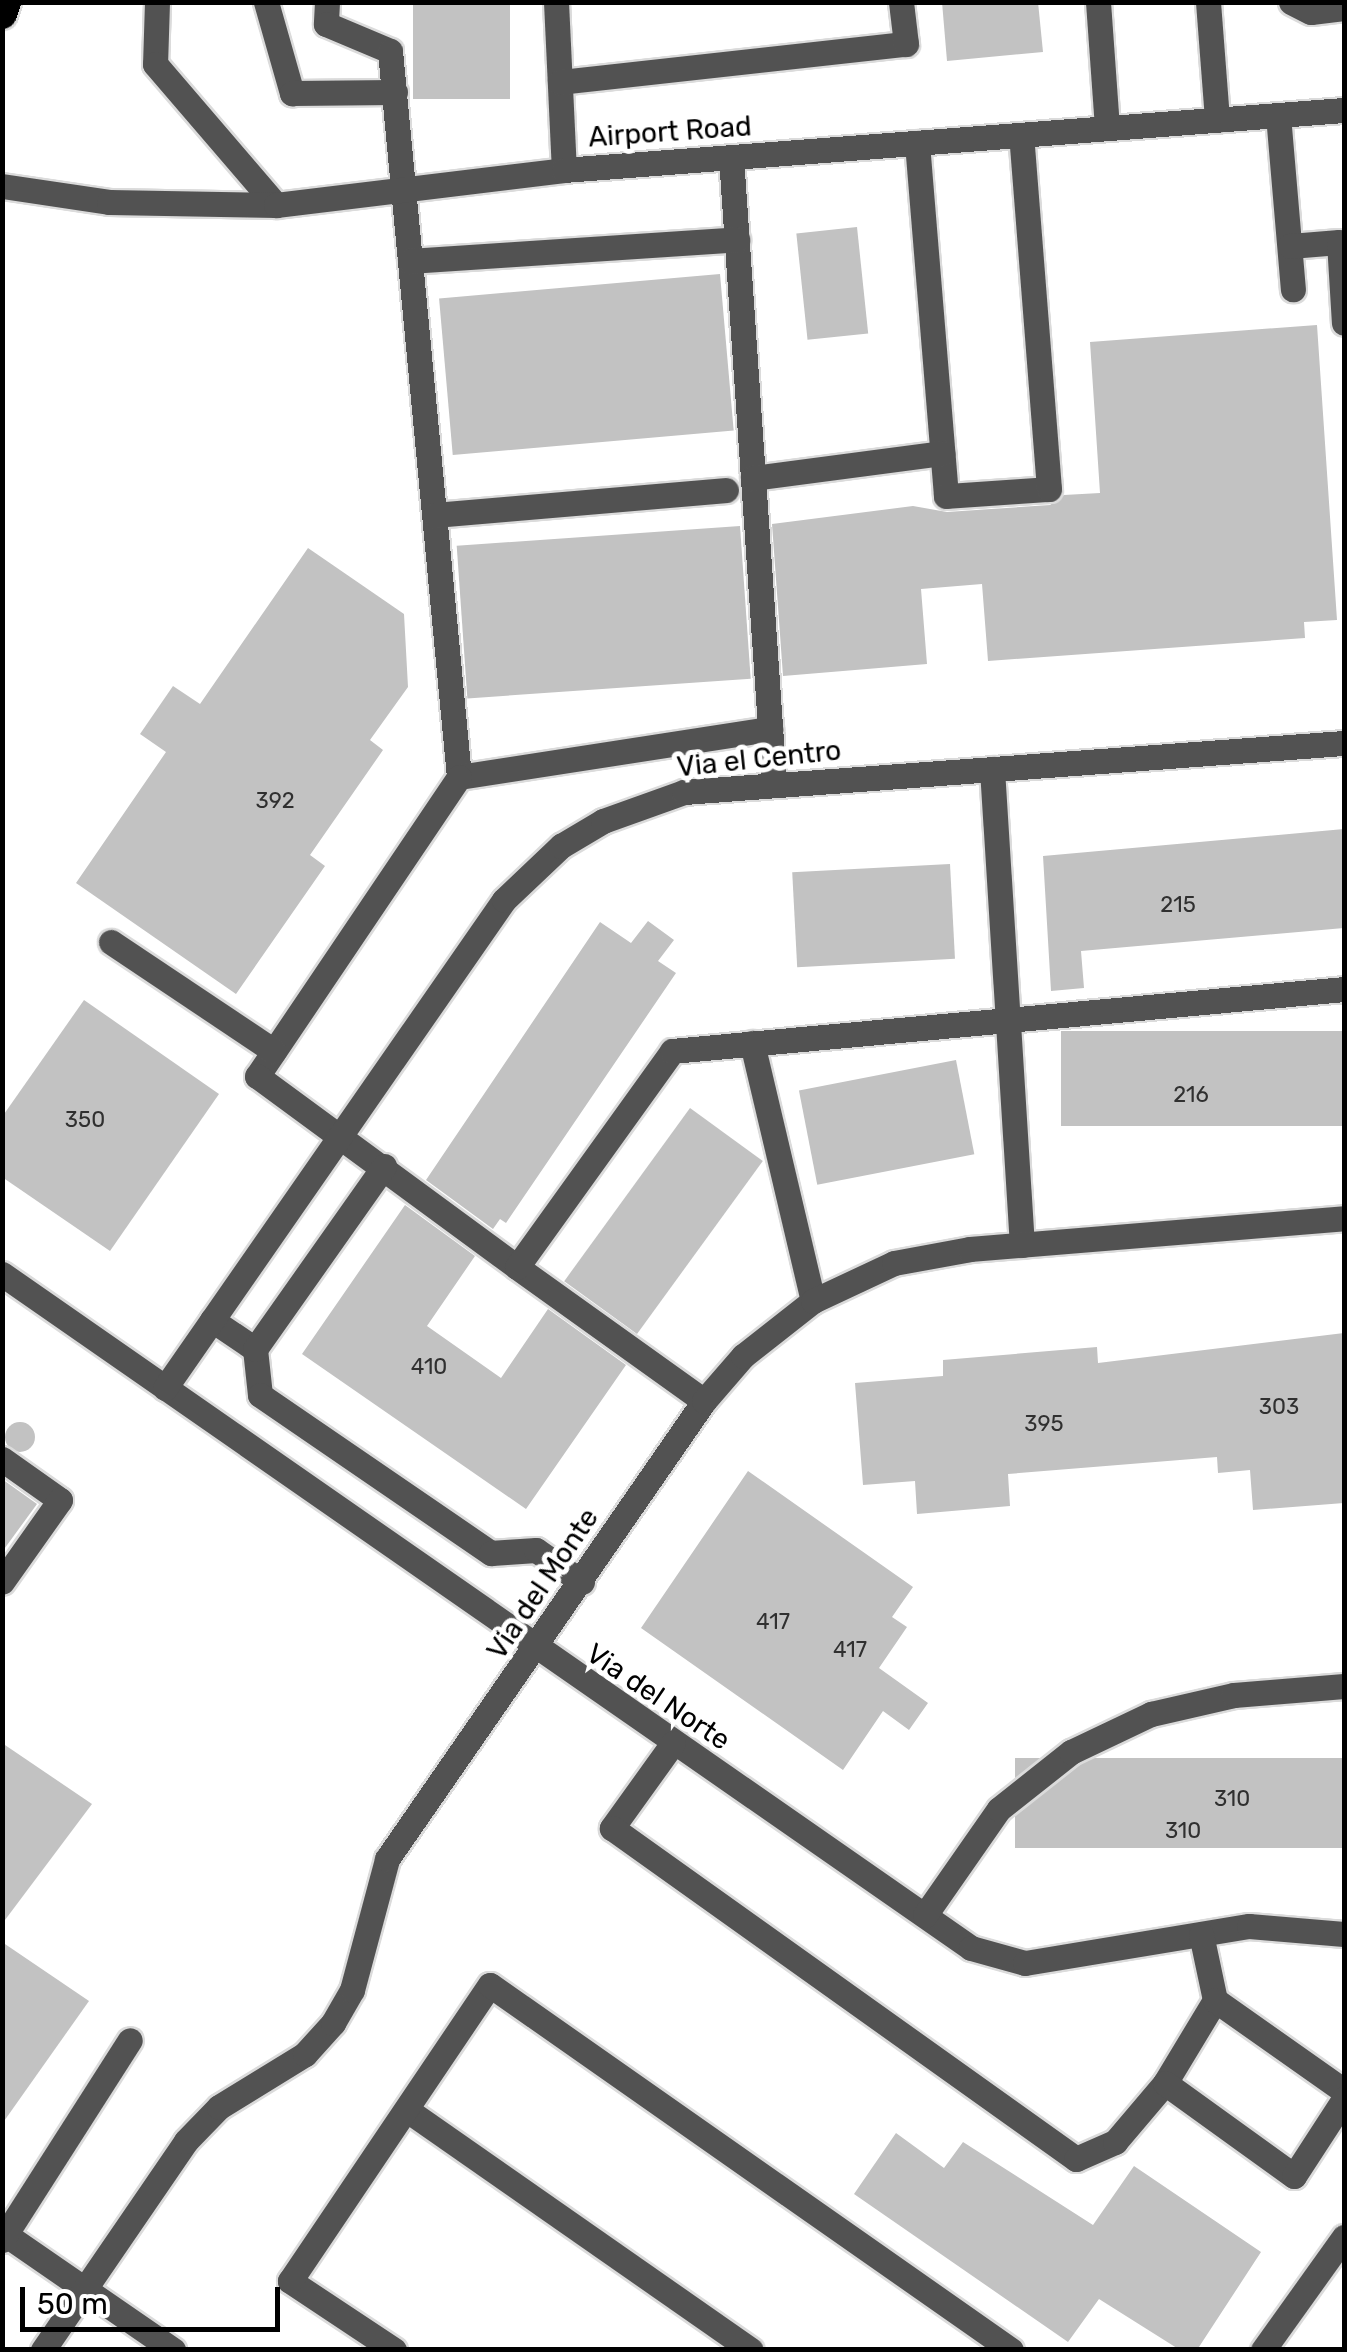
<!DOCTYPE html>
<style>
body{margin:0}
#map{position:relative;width:1347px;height:2352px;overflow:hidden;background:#fff;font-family:Rubik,sans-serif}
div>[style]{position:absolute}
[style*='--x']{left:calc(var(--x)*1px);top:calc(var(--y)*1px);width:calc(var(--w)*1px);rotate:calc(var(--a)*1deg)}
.building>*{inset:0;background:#c2c2c2;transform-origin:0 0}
.round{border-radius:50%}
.roads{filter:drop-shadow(2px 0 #dbdbdb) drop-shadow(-2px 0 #dbdbdb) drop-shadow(0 2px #dbdbdb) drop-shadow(0 -2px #dbdbdb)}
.minor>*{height:25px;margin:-12.5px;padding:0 12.5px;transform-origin:12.5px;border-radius:12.5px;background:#525252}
.highway>*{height:30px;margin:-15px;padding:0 15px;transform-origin:15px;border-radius:15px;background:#000}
span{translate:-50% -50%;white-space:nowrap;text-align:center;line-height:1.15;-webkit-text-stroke:10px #fff;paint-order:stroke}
.number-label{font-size:22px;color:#303030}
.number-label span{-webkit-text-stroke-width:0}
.street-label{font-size:28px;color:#000}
.frame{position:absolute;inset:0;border:5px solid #000;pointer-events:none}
.scale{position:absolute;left:20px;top:2287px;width:260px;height:45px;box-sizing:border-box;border:5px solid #000;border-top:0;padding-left:12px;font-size:30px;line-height:35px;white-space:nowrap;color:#000;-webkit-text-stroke:8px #fff;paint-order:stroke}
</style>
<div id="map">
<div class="building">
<div style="left:413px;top:2px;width:97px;height:97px"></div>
<div style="clip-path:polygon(942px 2px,1038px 2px,1043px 52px,947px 61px)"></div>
<div style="left:857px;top:227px;width:107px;height:61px;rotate:84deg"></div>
<div style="left:720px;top:274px;width:157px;height:282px;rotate:85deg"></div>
<div style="clip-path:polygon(1317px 325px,1337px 620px,1304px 622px,1305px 638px,988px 661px,982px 584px,921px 589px,927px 664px,783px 676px,772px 524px,913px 506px,947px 512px,1050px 505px,1064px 495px,1100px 493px,1090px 342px)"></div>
<div style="left:740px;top:526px;width:153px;height:284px;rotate:86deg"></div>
<div style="clip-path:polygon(308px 548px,404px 614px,408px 687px,370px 740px,383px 750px,310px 855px,325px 866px,236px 994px,76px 883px,166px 752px,140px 734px,173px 686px,200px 704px)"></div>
<div style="clip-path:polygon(1344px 829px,1344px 928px,1081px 951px,1084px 988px,1051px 991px,1043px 856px)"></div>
<div style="left:950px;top:864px;width:95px;height:158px;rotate:87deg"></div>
<div style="clip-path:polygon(648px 921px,674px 940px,658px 961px,676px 973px,506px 1223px,500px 1219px,493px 1229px,426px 1180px,600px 922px,631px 943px)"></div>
<div style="clip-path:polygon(84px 1000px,219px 1094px,110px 1251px,2px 1177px,2px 1117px)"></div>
<div style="left:1344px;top:1031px;width:95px;height:283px;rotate:90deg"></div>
<div style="left:956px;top:1060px;width:96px;height:160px;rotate:79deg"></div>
<div style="left:690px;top:1108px;width:90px;height:214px;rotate:36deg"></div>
<div style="clip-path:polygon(405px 1205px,475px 1256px,427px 1326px,501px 1378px,548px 1309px,626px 1365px,526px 1509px,302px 1354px)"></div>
<div style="clip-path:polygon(1344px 1333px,1344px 1503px,1253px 1510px,1250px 1470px,1218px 1473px,1217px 1457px,1008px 1474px,1010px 1506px,917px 1514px,915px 1481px,863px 1485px,855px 1383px,943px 1376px,943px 1360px,1097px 1347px,1098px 1363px)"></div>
<div class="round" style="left:5px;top:1422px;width:30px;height:30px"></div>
<div style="clip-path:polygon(748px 1471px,913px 1587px,892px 1617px,907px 1627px,879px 1668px,928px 1703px,909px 1730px,883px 1711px,843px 1770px,641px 1628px)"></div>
<div style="clip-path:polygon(2px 1479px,37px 1504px,2px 1552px)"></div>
<div style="clip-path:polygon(2px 1743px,92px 1804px,2px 1924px)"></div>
<div style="left:1344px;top:1758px;width:90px;height:329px;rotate:90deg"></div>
<div style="clip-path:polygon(2px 1942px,89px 2001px,2px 2124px)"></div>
<div style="clip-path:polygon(896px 2133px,944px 2168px,963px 2142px,1093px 2225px,1134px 2166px,1261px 2252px,1197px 2350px,1180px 2350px,1099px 2299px,1068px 2342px,854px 2194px)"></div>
</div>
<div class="roads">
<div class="minor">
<div style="--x:157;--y:2;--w:62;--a:91.8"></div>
<div style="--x:155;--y:64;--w:186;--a:49.4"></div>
<div style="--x:266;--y:2;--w:95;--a:74.1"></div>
<div style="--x:292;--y:93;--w:103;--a:-0.6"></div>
<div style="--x:327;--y:2;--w:22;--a:93"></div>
<div style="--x:326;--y:24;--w:69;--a:22.9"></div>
<div style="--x:390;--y:51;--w:729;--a:84.57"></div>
<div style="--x:459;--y:777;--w:315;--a:-8.8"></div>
<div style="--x:556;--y:2;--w:168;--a:87.3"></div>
<div style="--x:1098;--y:2;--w:126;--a:85.9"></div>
<div style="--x:1208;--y:2;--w:118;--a:85.6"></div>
<div style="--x:1291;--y:2;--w:22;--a:27"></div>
<div style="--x:1311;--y:12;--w:33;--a:-7"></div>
<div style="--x:560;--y:82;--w:348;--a:-6.3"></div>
<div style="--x:906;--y:44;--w:42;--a:-96.8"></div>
<div style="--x:1278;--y:115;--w:175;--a:85.1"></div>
<div style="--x:917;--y:143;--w:354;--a:85.3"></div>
<div style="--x:946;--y:496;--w:103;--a:-3.9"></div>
<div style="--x:1049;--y:489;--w:355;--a:-94.5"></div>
<div style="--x:731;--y:157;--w:629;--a:86.08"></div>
<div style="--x:2;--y:186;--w:108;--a:8.5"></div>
<div style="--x:109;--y:202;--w:167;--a:1"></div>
<div style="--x:276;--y:205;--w:290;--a:-6.9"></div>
<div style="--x:564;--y:170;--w:782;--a:-4.4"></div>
<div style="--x:1290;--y:246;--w:49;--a:-4.7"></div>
<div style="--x:1339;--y:242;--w:81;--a:86.5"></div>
<div style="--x:410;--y:261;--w:328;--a:-3.8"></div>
<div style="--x:753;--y:478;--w:191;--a:-7.5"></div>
<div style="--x:435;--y:515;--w:292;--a:-4.9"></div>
<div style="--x:992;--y:769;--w:477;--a:86.4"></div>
<div style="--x:459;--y:777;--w:361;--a:124"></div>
<div style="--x:257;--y:1076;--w:323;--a:36.3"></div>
<div style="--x:111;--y:942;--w:196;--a:33.8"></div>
<div style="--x:752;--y:1043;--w:265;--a:76.7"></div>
<div style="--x:2;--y:1274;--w:1180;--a:34.82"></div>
<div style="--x:971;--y:1948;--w:56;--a:15.5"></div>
<div style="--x:1025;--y:1963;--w:227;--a:-9.4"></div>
<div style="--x:1249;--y:1926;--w:95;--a:4.8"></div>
<div style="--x:212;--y:1320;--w:52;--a:34"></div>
<div style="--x:255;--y:1349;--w:46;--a:83.8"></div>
<div style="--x:260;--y:1395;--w:280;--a:34.4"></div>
<div style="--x:491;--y:1553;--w:45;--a:-3.8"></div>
<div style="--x:536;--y:1550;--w:56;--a:34.8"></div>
<div style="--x:255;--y:1349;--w:224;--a:-54.8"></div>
<div style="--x:165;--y:1388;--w:594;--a:-55.21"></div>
<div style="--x:504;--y:900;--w:79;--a:-43.5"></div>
<div style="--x:561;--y:846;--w:49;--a:-30.8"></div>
<div style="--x:603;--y:821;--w:86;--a:-19.7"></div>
<div style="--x:684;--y:792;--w:662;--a:-4.25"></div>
<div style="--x:704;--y:1401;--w:230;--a:-144.4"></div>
<div style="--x:517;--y:1267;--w:266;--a:-54.3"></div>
<div style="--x:672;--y:1051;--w:675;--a:-5.27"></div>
<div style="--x:2;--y:1459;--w:71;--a:35.3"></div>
<div style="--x:60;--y:1500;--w:100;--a:125.3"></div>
<div style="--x:673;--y:1743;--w:105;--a:125.7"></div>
<div style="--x:612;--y:1828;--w:570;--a:35.5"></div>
<div style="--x:1076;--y:2159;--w:43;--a:-23.6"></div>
<div style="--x:1115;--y:2142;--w:77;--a:-49.7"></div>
<div style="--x:1165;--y:2083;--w:97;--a:-58.9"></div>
<div style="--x:1215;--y:2000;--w:67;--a:-102"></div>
<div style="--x:925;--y:1915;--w:129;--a:-55.1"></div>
<div style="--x:999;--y:1809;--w:92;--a:-38.4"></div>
<div style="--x:1071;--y:1752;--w:89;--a:-25.4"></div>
<div style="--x:1151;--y:1714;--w:85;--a:-12.9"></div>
<div style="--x:1234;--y:1695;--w:110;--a:-4.7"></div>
<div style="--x:1215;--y:2000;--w:158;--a:35.2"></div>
<div style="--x:1165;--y:2083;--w:159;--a:35.8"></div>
<div style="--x:1294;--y:2176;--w:92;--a:-57"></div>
<div style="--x:407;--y:2110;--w:419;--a:34.9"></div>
<div style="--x:2;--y:2232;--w:208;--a:34.6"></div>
<div style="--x:2;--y:2240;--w:237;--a:-57.4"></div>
<div style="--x:43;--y:2350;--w:253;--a:-55.6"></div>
<div style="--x:186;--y:2141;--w:47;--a:-45.9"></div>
<div style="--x:219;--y:2107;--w:101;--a:-31.6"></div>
<div style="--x:305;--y:2054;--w:42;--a:-47.9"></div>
<div style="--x:333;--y:2023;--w:38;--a:-60"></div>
<div style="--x:352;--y:1990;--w:136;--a:-75"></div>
<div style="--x:387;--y:1859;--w:557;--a:-55.31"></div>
<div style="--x:704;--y:1401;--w:60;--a:-49.1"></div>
<div style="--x:743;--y:1356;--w:89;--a:-38.2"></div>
<div style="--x:813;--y:1301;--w:89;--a:-25.1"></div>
<div style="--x:894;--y:1263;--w:77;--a:-10.4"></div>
<div style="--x:970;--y:1249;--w:375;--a:-4.7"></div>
<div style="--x:394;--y:2350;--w:125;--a:-146.4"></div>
<div style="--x:290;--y:2281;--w:357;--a:-56"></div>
<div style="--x:490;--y:1985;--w:636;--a:35.01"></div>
<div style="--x:1263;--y:2350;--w:139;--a:-54.4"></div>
</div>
<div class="highway">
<div style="--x:2;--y:14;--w:13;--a:-72"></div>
</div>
</div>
<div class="number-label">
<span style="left:275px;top:801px">392</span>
<span style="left:1178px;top:905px">215</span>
<span style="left:1191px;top:1095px">216</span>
<span style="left:85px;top:1120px">350</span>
<span style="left:429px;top:1367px">410</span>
<span style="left:1279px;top:1407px">303</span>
<span style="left:1044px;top:1424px">395</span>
<span style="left:773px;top:1622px">417</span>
<span style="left:850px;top:1650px">417</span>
<span style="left:1232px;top:1799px">310</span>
<span style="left:1183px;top:1831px">310</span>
</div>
<div class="street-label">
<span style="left:670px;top:132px;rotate:-4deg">Airport Road</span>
<span style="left:759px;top:759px;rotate:-6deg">Via el Centro</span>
<span style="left:543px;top:1584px;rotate:-56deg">Via del Monte</span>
<span style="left:658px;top:1697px;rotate:34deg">Via del Norte</span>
</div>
<div class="frame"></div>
<div class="scale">50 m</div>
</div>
